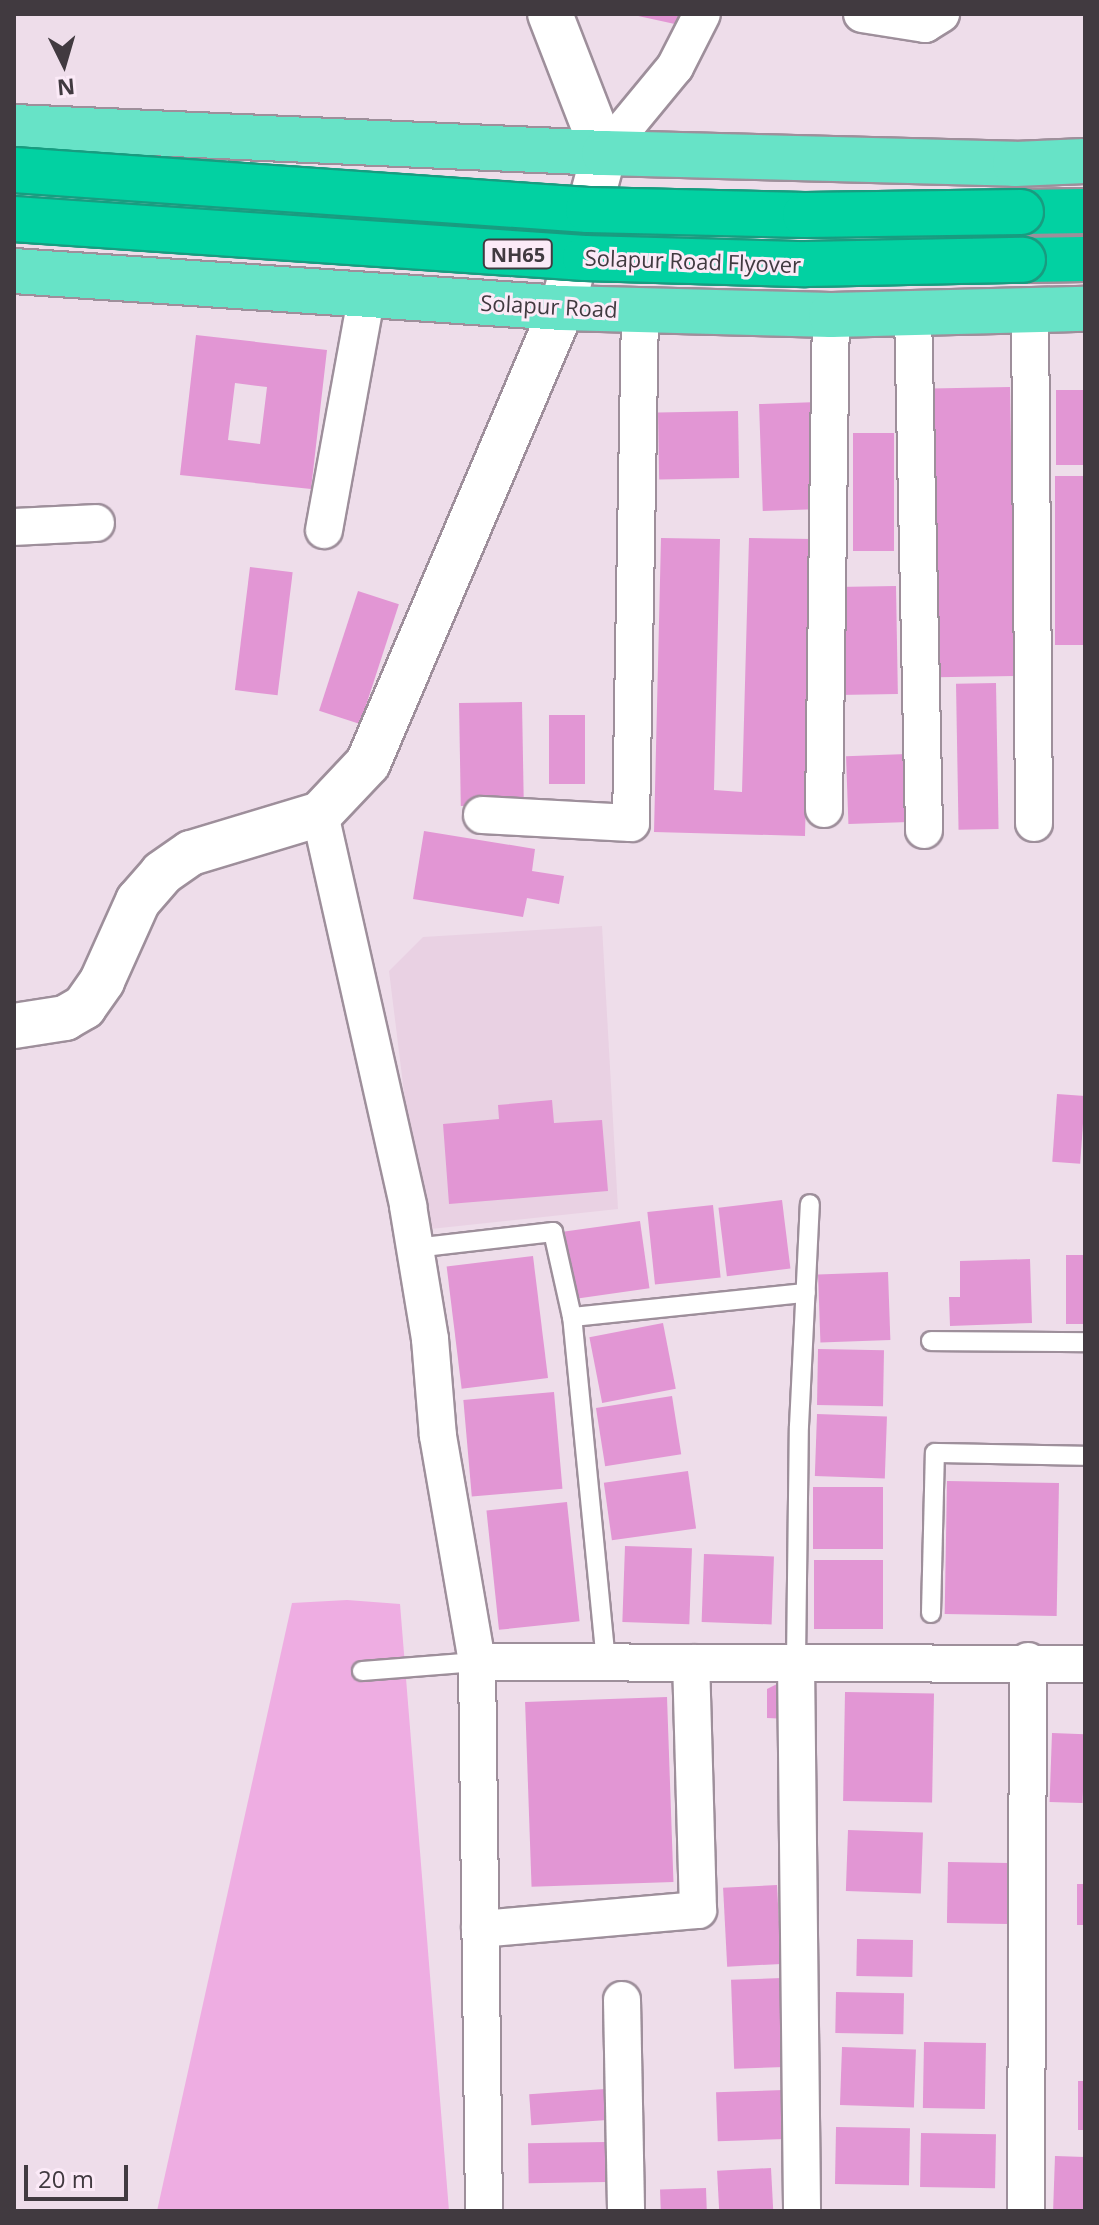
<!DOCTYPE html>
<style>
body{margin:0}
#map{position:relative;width:1099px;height:2225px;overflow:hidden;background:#eeddea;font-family:"Open Sans",sans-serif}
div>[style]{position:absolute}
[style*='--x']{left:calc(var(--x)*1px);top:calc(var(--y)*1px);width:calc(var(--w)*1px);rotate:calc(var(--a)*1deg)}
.built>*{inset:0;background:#e9d1e3}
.green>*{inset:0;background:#eeade2}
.building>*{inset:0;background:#e296d4;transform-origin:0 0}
.roads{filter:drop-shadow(2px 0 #9e8f9b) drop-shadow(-2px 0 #9e8f9b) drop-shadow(0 2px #9e8f9b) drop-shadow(0 -2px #9e8f9b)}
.lane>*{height:18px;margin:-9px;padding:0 9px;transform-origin:9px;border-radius:9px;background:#fff}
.street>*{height:36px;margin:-18px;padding:0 18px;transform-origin:18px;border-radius:18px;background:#fff}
.secondary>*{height:44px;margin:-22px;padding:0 22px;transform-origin:22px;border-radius:22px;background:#fff}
.primary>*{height:44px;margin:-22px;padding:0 22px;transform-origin:22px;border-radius:22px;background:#67e3c7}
.highway>*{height:44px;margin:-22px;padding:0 22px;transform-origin:22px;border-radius:22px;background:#02d1a2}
.bridges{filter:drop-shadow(2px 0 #189c80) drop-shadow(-2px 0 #189c80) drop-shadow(0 2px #189c80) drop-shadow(0 -2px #189c80)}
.highway-bridge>*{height:44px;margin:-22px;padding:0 22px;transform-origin:22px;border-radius:22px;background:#02d1a2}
span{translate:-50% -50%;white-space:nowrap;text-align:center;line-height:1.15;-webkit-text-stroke:6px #fbeaf7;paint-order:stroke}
.shield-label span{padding:2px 6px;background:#fbeaf7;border:2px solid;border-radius:6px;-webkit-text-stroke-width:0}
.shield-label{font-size:20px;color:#413a40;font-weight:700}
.street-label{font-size:22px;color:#413a40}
.frame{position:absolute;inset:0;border:16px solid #413a40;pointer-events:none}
.north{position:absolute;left:24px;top:24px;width:80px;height:80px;-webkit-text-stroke:6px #fbeaf7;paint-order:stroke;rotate:175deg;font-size:22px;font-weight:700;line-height:32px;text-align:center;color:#413a40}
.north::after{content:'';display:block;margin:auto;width:28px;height:36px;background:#413a40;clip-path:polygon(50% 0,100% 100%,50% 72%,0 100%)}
.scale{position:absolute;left:24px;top:2165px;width:104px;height:36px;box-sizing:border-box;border:4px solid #413a40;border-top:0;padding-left:10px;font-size:24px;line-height:28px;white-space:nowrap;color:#413a40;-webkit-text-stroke:6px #fbeaf7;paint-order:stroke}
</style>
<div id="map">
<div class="built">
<div style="clip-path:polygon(602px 926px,618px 1209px,421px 1230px,389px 971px,423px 937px)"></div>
</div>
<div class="green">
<div style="clip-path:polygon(347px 1600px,400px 1604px,449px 2211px,157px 2211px,292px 1603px)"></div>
</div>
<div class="building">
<div style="clip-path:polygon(629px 14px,687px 14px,684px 26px)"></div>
<div style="clip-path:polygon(evenodd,196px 335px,327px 350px,311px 489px,180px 475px,196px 335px,235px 383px,267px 387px,260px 444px,228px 440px,235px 383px)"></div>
<div style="left:1010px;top:387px;width:289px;height:79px;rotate:89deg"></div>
<div style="left:1056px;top:390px;width:29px;height:75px"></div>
<div style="left:818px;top:402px;width:107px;height:59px;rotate:88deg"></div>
<div style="left:738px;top:411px;width:67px;height:80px;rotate:89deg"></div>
<div style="left:853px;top:433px;width:41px;height:118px"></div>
<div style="left:1085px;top:476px;width:169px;height:30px;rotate:90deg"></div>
<div style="clip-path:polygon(661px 538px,720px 539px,714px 790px,742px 792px,749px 538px,812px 539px,805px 836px,654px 832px)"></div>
<div style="left:250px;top:567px;width:43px;height:124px;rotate:7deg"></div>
<div style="left:896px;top:586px;width:108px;height:60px;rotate:89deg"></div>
<div style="left:358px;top:591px;width:43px;height:126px;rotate:18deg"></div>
<div style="left:996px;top:683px;width:146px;height:40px;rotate:89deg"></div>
<div style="left:522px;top:702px;width:103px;height:63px;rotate:89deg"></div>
<div style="left:549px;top:715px;width:36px;height:69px"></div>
<div style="left:907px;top:754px;width:68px;height:61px;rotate:88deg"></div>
<div style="clip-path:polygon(424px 831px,535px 849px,532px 871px,564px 876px,559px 904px,527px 898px,523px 917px,413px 899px)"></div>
<div style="left:1057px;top:1094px;width:28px;height:68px;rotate:4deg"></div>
<div style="clip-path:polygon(552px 1100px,554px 1123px,602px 1120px,608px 1191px,449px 1204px,443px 1124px,499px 1119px,498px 1105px)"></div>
<div style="left:782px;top:1200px;width:69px;height:64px;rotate:83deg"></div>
<div style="left:713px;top:1205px;width:73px;height:66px;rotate:84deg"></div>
<div style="left:640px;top:1221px;width:68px;height:76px;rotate:82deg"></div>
<div style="left:1066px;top:1255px;width:19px;height:69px"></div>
<div style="left:533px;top:1256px;width:123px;height:87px;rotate:83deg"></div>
<div style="clip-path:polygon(1030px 1259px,1032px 1323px,950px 1326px,949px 1297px,960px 1297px,960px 1261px)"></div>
<div style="left:888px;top:1272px;width:68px;height:70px;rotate:88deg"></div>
<div style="left:663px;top:1323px;width:67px;height:75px;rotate:79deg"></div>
<div style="left:818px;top:1349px;width:66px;height:56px;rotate:1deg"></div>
<div style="left:554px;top:1392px;width:97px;height:91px;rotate:85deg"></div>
<div style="left:672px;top:1396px;width:59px;height:77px;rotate:81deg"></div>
<div style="left:817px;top:1414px;width:70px;height:62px;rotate:2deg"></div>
<div style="left:688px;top:1471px;width:58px;height:85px;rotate:82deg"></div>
<div style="left:947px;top:1481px;width:112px;height:133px;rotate:1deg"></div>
<div style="left:813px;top:1487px;width:70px;height:62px"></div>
<div style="left:567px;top:1502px;width:120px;height:81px;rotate:84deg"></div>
<div style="left:625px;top:1546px;width:67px;height:76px;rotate:2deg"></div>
<div style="left:704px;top:1554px;width:70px;height:68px;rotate:2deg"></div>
<div style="left:814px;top:1560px;width:69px;height:69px"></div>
<div style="clip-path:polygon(783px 1681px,789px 1719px,767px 1718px,767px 1689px)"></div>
<div style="left:845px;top:1692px;width:89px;height:109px;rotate:1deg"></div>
<div style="left:667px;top:1697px;width:185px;height:142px;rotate:88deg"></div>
<div style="left:1052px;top:1733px;width:33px;height:69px;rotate:2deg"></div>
<div style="left:848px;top:1830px;width:75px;height:61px;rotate:2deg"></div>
<div style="left:948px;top:1862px;width:61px;height:61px;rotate:1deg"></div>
<div style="left:1077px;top:1884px;width:8px;height:41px"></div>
<div style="left:777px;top:1885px;width:79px;height:54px;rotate:87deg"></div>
<div style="left:857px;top:1939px;width:56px;height:37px;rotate:1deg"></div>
<div style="left:782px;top:1978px;width:89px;height:51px;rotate:88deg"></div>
<div style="left:836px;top:1992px;width:68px;height:41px;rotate:1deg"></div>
<div style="left:924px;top:2042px;width:62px;height:66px;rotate:1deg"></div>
<div style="left:842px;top:2047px;width:74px;height:58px;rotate:2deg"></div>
<div style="left:1078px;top:2081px;width:7px;height:49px"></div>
<div style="left:605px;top:2089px;width:31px;height:76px;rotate:86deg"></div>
<div style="left:784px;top:2090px;width:49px;height:68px;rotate:88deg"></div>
<div style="left:836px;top:2127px;width:74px;height:57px;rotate:1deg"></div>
<div style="left:921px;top:2133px;width:75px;height:54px;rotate:1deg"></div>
<div style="left:606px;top:2142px;width:40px;height:78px;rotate:89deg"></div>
<div style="left:1055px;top:2156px;width:30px;height:55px;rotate:2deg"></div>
<div style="left:771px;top:2168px;width:43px;height:54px;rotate:87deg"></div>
<div style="left:706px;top:2188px;width:23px;height:46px;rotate:88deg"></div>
</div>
<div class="roads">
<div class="lane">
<div style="--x:415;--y:1248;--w:139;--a:-6.6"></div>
<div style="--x:553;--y:1232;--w:87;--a:77.4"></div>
<div style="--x:931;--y:1341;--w:154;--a:0.4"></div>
<div style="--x:931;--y:1613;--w:160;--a:-88.6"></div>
<div style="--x:935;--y:1453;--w:150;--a:1.1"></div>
<div style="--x:796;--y:1661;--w:235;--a:-89.3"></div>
<div style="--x:799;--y:1426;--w:222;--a:-87.2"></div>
<div style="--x:606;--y:1662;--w:347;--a:-95.6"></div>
<div style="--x:572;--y:1317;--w:235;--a:-5.9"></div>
<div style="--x:362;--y:1671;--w:115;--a:-4.5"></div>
</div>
<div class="street">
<div style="--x:862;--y:14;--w:64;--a:9"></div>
<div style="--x:925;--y:24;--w:19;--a:-32"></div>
<div style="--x:604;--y:153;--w:112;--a:-50.5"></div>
<div style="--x:675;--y:67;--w:59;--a:-63"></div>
<div style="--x:1030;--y:310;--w:513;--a:89.55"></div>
<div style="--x:913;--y:313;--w:517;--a:88.78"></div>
<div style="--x:14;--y:527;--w:82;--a:-2.8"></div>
<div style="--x:324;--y:530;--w:240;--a:-79.7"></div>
<div style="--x:824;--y:809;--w:494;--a:-89.2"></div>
<div style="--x:320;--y:814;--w:402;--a:77.3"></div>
<div style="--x:408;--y:1206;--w:135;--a:80.6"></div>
<div style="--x:430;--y:1339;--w:97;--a:85.3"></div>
<div style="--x:438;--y:1436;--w:229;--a:80.2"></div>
<div style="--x:477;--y:1662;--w:549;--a:89.27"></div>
<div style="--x:482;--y:815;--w:149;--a:3.1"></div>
<div style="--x:631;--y:823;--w:512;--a:-88.99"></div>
<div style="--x:796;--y:1661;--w:550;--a:89.37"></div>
<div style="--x:477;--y:1662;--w:608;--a:0.19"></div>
<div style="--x:480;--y:1929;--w:219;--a:-5"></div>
<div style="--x:698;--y:1910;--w:247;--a:-91.6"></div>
<div style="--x:622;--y:2000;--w:211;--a:88.9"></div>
<div style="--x:1026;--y:2211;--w:550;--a:-89.79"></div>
</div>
<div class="secondary">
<div style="--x:14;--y:1026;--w:52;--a:-8.9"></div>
<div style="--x:65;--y:1018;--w:22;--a:-30"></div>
<div style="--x:84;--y:1007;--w:32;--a:-55"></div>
<div style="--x:102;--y:981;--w:88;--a:-65.8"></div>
<div style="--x:138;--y:901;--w:37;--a:-49"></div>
<div style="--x:162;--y:873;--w:35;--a:-35"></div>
<div style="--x:191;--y:853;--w:135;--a:-16.8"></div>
<div style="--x:320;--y:814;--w:70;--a:-46.7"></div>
<div style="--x:368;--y:763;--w:495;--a:-66.9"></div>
<div style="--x:562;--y:308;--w:161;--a:-74.8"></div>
<div style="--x:604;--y:153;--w:149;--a:-111.2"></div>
</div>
<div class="primary">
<div style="--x:14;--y:127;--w:591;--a:2.52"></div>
<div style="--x:604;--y:153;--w:411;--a:1.5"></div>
<div style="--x:1015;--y:164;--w:70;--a:-2.5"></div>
<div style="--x:14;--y:271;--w:549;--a:3.86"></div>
<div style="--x:562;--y:308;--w:269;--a:1.5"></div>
<div style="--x:831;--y:315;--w:254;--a:-1.4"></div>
</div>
<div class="highway">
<div style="--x:1021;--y:212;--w:64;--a:-0.9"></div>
<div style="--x:1023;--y:260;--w:62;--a:-0.9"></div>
</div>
</div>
<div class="bridges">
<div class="highway-bridge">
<div style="--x:14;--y:170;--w:575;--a:3.99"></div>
<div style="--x:588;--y:210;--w:217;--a:1.3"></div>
<div style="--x:805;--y:215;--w:216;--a:-0.8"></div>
<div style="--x:14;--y:219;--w:572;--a:3.91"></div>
<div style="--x:585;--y:258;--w:221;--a:1.6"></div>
<div style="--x:806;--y:264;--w:217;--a:-1.1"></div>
</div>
</div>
<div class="shield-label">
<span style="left:518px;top:254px">NH65</span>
</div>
<div class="street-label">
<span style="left:693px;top:261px;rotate:2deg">Solapur Road Flyover</span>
<span style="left:549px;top:306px;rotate:3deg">Solapur Road</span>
</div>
<div class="frame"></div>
<div class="north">N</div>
<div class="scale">20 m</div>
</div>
